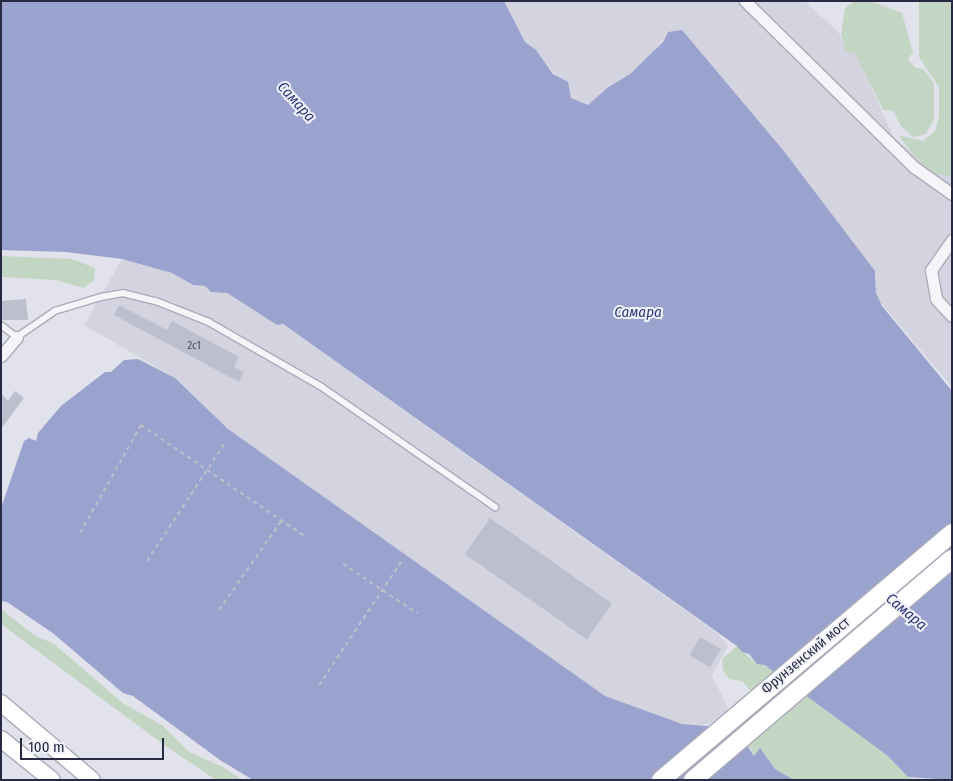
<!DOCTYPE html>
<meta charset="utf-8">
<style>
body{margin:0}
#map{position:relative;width:953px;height:781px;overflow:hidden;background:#e1e2eb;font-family:"Fira Sans Condensed",sans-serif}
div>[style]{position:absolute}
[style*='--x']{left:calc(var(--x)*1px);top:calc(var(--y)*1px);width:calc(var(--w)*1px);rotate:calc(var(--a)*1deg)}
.built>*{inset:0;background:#d3d4e0}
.green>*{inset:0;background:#c2d6c3}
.water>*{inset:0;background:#9aa3ce}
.building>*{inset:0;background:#bebfce;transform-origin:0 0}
.path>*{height:2px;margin-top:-1px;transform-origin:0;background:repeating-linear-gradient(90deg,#c0c0ca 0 4px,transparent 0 8px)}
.roads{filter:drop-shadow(1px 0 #aaabb9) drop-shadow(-1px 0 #aaabb9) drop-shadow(0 1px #aaabb9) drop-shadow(0 -1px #aaabb9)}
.lane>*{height:5.5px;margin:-2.75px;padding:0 2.75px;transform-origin:2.75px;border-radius:2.75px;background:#f5f5f9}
.street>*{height:11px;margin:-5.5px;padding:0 5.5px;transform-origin:5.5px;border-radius:5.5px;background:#f5f5f9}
.secondary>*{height:16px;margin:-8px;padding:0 8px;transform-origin:8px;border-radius:8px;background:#fff}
.primary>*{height:18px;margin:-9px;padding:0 9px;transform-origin:9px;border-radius:9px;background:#fff}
span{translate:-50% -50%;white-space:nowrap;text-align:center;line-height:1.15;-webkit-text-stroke:4px #f1f2f8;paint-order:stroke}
.number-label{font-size:11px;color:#4e4f66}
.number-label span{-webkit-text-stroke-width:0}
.street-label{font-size:14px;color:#282a44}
.water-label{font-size:15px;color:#2f397c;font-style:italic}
.frame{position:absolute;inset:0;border:2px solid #282a44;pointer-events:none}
.scale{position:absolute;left:20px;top:738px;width:144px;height:22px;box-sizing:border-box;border:2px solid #282a44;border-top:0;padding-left:6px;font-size:15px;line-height:18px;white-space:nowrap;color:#282a44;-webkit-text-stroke:4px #f1f2f8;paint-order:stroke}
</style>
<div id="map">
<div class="built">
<div style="clip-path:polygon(504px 1px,805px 1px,839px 33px,846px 49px,855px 53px,895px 140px,909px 149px,952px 164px,952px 387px,876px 297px,876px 273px,682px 30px,668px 32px,654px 51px,630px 74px,601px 92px,598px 98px,588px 105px,579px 104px,571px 98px,569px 88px,525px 42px)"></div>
<div style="clip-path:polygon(122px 259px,172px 273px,193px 285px,205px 286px,211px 292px,227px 293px,277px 325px,282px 324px,717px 633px,728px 646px,712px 675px,732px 717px,699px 726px,673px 722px,605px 696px,228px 429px,175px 378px,84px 325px)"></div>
</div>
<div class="green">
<div style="clip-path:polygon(855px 1px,870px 1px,902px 13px,913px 53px,908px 58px,914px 67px,924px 70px,934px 83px,934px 119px,926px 134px,913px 137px,901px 126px,893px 111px,883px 110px,855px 54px,846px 51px,841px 34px,845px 8px)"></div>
<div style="clip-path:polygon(919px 1px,952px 1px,952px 176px,929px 173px,898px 135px,923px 141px,935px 131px,939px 116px,939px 87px,919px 57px)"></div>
<div style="clip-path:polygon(1px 256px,72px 259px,95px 268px,94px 280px,83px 288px,56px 280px,1px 277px)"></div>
<div style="clip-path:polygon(1px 609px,34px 635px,54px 644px,124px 704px,162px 725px,189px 752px,223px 767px,242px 780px,216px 780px,163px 744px,1px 624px)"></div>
<div style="clip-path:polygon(737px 646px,757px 664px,765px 665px,778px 675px,888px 756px,908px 777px,916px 780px,794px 780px,775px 769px,760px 748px,754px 756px,750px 748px,731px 737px,741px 713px,739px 703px,767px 713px,772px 707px,760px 701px,742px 681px,729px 679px,723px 670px,722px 659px)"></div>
</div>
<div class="water">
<div style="clip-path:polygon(1px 1px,504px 1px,525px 42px,536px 50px,553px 74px,568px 82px,571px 98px,588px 105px,607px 88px,630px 74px,663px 42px,668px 32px,682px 30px,783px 150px,875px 271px,876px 293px,882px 306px,952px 391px,952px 780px,908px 777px,888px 756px,778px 675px,765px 665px,757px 664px,749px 654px,742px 652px,737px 646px,283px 324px,277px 325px,227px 293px,211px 292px,205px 286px,193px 285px,172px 273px,122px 259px,66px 252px,1px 250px)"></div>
<div style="clip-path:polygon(138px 359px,175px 378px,228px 429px,605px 696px,682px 724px,718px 727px,746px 744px,754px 756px,760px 748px,775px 769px,794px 780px,253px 780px,220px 760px,133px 696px,123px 693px,54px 634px,7px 602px,1px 601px,1px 508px,24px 441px,29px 438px,36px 441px,38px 433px,61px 406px,105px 372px,111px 372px,124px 360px)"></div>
</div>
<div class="building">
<div style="clip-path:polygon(26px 299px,28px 320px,1px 320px,1px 301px)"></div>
<div style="clip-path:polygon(119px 305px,167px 330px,172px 321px,239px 357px,234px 367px,244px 372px,239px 382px,114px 315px)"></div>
<div style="clip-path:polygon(15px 391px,24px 398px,1px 429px,1px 393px,8px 401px)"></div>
<div style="left:490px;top:518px;width:149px;height:44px;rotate:35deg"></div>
<div style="left:700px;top:637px;width:24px;height:21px;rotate:30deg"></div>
</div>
<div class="path">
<div style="--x:80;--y:533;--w:124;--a:-60.5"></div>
<div style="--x:141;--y:425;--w:199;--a:34.2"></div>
<div style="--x:147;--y:561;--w:144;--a:-56.6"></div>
<div style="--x:343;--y:564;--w:89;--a:33.5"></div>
<div style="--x:219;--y:610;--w:110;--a:-55"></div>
<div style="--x:319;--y:685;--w:148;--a:-56.3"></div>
</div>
<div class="roads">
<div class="lane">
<div style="--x:1;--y:325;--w:20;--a:37"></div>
<div style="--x:17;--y:337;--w:46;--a:-34.4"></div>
<div style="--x:55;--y:311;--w:48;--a:-16.9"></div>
<div style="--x:101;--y:297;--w:22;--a:-10"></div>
<div style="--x:123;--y:293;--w:34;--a:14"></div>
<div style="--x:156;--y:301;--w:57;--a:21.6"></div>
<div style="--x:209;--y:322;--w:130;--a:29.9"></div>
<div style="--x:322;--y:387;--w:211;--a:34.7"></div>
</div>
<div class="street">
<div style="--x:745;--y:1;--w:237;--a:44.5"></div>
<div style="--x:914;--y:167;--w:47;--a:35.4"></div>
<div style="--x:952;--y:240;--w:37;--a:125"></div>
<div style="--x:931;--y:270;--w:29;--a:80"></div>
<div style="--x:936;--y:299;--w:23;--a:47"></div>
<div style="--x:1;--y:356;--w:25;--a:-50"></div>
</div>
<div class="secondary">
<div style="--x:1;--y:703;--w:119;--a:40.2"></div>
<div style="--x:1;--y:739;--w:65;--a:38.8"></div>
</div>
<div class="primary">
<div style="--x:661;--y:780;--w:382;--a:-40.3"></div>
<div style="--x:693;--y:780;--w:340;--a:-40.5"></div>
</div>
</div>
<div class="number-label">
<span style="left:194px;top:346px">2с1</span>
</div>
<div class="street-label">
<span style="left:806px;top:656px;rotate:-40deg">Фрунзенский мост</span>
</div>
<div class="water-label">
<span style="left:296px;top:102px;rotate:48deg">Самара</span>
<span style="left:638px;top:313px">Самара</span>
<span style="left:906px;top:612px;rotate:40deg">Самара</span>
</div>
<div class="frame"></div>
<div class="scale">100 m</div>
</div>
